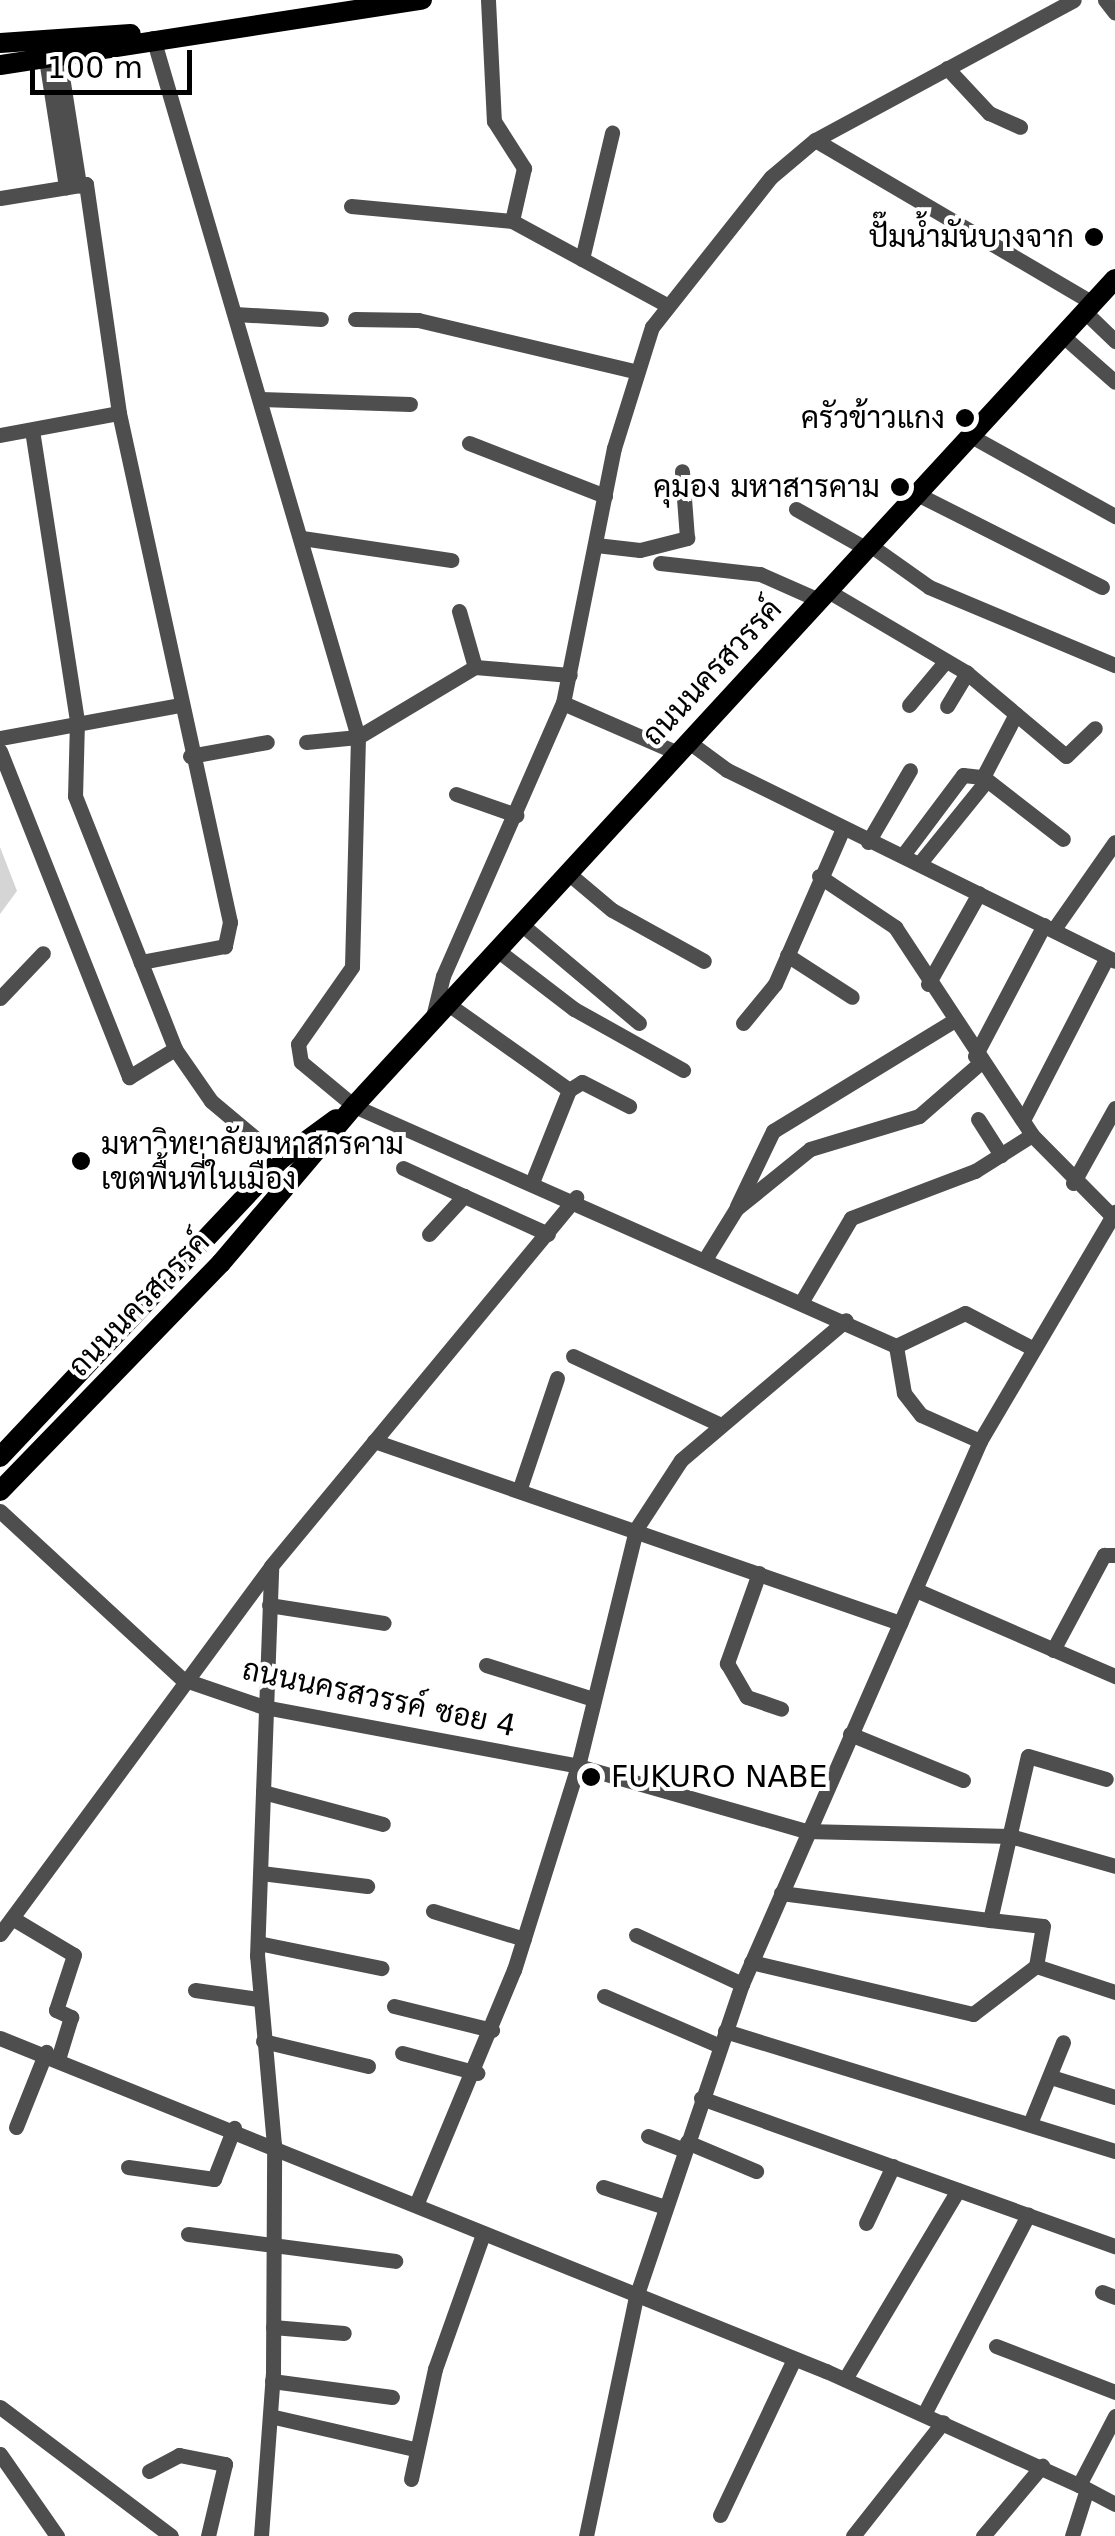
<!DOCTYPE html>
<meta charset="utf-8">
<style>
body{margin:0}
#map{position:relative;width:1115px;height:2536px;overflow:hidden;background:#fff;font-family:"DejaVu Sans",Sarabun,sans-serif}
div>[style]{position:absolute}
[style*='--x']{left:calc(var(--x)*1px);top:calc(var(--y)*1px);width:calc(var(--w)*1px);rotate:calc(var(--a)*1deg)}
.green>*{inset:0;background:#d5d5d5}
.minor>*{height:15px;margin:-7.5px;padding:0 7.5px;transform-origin:7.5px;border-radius:7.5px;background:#4e4e4e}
.major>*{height:20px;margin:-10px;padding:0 10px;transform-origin:10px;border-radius:10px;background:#000}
.dots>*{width:28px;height:28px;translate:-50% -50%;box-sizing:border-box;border:5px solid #fff;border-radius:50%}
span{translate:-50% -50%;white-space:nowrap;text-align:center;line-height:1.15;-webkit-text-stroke:8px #fff;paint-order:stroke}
.poi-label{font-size:30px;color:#000}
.right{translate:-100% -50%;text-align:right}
.left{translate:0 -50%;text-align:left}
.street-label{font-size:30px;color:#000}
.scale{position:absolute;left:30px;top:50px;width:162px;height:45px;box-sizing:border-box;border:5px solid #000;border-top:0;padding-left:12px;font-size:30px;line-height:35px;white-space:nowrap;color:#000;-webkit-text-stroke:8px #fff;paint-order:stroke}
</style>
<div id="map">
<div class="green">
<div style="clip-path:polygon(0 847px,17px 891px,0 914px)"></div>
</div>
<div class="minor">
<div style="--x:488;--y:0;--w:121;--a:87.2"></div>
<div style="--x:494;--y:121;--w:56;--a:57.4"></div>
<div style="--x:524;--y:168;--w:54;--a:102.8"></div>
<div style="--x:1105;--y:0;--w:16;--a:52"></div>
<div style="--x:153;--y:38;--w:728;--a:73.65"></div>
<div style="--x:358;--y:737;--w:230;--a:91.5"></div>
<div style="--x:352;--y:967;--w:94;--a:125"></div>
<div style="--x:298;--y:1044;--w:18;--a:81"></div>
<div style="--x:301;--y:1062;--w:69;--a:39.7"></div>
<div style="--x:354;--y:1106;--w:593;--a:23.88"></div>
<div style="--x:59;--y:57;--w:130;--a:81.1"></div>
<div style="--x:46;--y:59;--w:130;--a:81.1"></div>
<div style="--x:947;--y:68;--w:62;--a:47"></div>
<div style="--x:989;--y:113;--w:34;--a:24"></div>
<div style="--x:815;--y:140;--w:322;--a:30.4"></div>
<div style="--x:0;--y:198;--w:87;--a:-9.2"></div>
<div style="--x:86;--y:184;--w:231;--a:81.8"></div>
<div style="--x:119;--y:413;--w:521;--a:77.7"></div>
<div style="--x:230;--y:922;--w:25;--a:102"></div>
<div style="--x:225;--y:946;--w:86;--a:169.2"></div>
<div style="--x:351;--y:206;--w:162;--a:5.3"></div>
<div style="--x:512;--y:221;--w:176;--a:28.5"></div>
<div style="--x:582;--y:259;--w:130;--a:-76.6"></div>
<div style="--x:1085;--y:312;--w:42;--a:44"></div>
<div style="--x:235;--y:314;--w:86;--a:3.3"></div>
<div style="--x:355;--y:319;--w:63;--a:0.9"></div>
<div style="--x:418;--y:320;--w:222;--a:13.3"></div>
<div style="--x:1063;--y:336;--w:69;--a:41.5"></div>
<div style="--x:261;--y:399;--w:149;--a:1.9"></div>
<div style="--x:32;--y:430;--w:294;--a:81.2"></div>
<div style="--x:77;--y:721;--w:75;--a:91.5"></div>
<div style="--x:75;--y:796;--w:272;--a:68.4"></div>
<div style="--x:175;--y:1049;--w:63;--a:55.3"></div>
<div style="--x:211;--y:1101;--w:65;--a:40"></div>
<div style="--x:0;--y:435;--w:121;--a:-10.5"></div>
<div style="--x:971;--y:436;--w:165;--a:29.1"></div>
<div style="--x:469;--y:443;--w:146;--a:21.3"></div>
<div style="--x:917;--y:494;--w:207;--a:26.7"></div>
<div style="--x:796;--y:509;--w:81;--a:29.4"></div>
<div style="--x:302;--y:538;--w:151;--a:8.4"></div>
<div style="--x:596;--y:545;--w:44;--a:6.5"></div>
<div style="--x:640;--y:550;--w:49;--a:-14.3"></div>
<div style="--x:687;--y:538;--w:67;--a:-94.3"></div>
<div style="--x:870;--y:545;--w:72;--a:35.4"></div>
<div style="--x:929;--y:587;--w:202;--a:22.8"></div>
<div style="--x:660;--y:563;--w:101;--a:6.3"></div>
<div style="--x:760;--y:574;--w:64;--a:23.8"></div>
<div style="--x:828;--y:591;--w:161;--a:30.5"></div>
<div style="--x:967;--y:673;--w:129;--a:40"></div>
<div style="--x:1066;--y:756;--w:40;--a:-44"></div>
<div style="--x:459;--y:611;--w:58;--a:74.1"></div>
<div style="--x:563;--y:703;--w:125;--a:23.5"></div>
<div style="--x:909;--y:705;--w:56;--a:-50.1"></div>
<div style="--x:947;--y:706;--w:39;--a:-59"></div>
<div style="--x:0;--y:738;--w:182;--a:-10.4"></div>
<div style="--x:306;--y:742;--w:52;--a:-5.5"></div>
<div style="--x:358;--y:737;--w:136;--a:-30.9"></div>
<div style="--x:475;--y:667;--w:95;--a:4.8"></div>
<div style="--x:689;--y:742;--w:47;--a:36.4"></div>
<div style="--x:727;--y:770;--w:432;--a:26.2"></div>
<div style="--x:0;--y:751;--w:351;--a:68.4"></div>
<div style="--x:129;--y:1077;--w:54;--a:-31.3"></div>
<div style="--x:190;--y:756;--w:78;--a:-10.3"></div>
<div style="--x:983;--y:777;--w:101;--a:37.8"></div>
<div style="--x:456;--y:794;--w:64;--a:19.3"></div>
<div style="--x:868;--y:842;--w:83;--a:-59.7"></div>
<div style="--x:903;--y:855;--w:100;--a:-53.1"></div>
<div style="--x:963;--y:775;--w:20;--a:6"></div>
<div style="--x:983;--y:777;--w:71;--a:-62.4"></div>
<div style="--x:919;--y:864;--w:108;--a:-51"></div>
<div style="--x:568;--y:873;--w:57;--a:40.1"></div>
<div style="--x:612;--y:910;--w:105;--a:29"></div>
<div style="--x:819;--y:876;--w:92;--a:33.9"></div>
<div style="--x:895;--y:927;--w:249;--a:56.6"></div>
<div style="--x:1032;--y:1135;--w:118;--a:45.3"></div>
<div style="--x:521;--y:924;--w:154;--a:40"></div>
<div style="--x:1054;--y:929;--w:106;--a:-55"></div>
<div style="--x:497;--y:950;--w:97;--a:37.5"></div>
<div style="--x:574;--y:1009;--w:125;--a:29.2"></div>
<div style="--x:787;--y:955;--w:77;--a:32.9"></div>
<div style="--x:928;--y:984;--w:104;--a:-60.7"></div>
<div style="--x:0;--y:998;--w:62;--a:-46.3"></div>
<div style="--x:448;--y:1004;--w:148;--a:35.4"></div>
<div style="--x:569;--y:1090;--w:15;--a:-32"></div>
<div style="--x:582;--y:1082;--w:53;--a:27.1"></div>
<div style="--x:432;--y:1021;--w:46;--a:-76.3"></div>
<div style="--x:443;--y:976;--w:298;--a:-66.3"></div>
<div style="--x:563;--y:703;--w:260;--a:-78.7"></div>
<div style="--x:614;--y:448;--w:127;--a:-72.6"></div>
<div style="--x:652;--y:327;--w:191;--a:-51.6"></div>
<div style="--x:771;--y:177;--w:57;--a:-40.1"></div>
<div style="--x:815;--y:140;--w:294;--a:-28.4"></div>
<div style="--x:743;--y:1023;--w:50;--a:-50.6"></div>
<div style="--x:775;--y:984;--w:170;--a:-66.4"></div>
<div style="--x:975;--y:1056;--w:148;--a:-62.2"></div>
<div style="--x:978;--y:1119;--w:43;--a:57.4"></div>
<div style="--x:1023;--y:1120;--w:183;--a:-62.7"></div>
<div style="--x:403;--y:1168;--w:67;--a:24.7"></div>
<div style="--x:533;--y:1180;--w:97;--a:-68.2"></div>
<div style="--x:1073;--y:1183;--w:86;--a:-60.8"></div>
<div style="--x:737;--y:1206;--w:83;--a:-64.4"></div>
<div style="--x:773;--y:1131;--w:207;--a:-31.4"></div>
<div style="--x:429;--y:1234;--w:52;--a:-47.4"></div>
<div style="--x:464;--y:1196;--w:92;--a:24.3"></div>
<div style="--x:707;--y:1256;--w:55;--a:-58.3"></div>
<div style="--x:736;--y:1209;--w:95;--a:-39"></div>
<div style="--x:810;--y:1149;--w:114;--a:-16.8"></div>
<div style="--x:919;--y:1116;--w:81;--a:-41"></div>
<div style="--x:802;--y:1301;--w:96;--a:-59.4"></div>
<div style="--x:851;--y:1218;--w:133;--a:-20.8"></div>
<div style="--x:975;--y:1171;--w:67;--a:-32.3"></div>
<div style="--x:573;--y:1356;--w:161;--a:25"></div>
<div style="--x:374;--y:1441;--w:557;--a:19.09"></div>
<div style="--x:980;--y:1441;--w:64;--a:-156.2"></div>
<div style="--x:921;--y:1415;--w:28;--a:-128"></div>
<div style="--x:904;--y:1393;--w:48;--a:-99.7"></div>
<div style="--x:896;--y:1346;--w:76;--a:-25.6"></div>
<div style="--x:965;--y:1313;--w:71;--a:27.6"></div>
<div style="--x:520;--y:1488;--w:116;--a:-71.4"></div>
<div style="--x:0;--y:1511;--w:248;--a:42.7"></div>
<div style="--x:182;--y:1679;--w:87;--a:18.9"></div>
<div style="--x:264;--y:1707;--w:319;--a:10.6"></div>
<div style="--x:578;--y:1766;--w:237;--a:15.9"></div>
<div style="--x:806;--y:1831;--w:204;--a:1.4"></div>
<div style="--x:1010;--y:1836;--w:109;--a:15.9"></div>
<div style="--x:759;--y:1573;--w:96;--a:109.6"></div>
<div style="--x:727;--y:1663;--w:39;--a:60"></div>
<div style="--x:747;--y:1697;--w:36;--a:19"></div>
<div style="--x:916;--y:1590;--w:217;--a:23.4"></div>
<div style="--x:269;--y:1605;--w:116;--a:8.9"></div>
<div style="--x:1053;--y:1650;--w:108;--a:-61.8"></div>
<div style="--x:1104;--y:1555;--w:11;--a:0"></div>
<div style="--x:486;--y:1665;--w:112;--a:17.6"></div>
<div style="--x:850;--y:1734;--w:122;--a:22.2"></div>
<div style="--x:263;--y:1792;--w:124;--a:14.9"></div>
<div style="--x:261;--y:1873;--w:107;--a:7"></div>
<div style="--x:781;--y:1893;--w:211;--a:7.4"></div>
<div style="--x:990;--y:1920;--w:168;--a:-77"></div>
<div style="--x:1028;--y:1756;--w:81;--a:16.4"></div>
<div style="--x:433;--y:1911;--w:95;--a:17.1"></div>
<div style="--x:12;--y:1918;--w:72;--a:30.8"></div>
<div style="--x:74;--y:1955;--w:58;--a:108.1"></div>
<div style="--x:56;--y:2010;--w:17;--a:25"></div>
<div style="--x:71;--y:2017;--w:41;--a:107.1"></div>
<div style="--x:990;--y:1920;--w:53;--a:6.5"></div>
<div style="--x:1043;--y:1926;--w:41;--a:99.9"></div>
<div style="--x:1036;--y:1966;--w:83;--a:18.2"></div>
<div style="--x:0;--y:1934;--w:457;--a:-53.6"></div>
<div style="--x:271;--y:1566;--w:479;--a:-50.4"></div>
<div style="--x:636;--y:1935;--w:117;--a:24.8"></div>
<div style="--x:258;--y:1943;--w:126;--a:11.5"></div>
<div style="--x:751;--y:1962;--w:228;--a:13.2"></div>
<div style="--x:973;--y:2014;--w:79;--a:-37.3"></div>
<div style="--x:195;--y:1990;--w:64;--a:8.1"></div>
<div style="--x:604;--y:1996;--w:126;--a:23.3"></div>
<div style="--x:394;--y:2006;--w:101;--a:13.8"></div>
<div style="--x:725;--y:2031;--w:408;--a:17.1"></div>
<div style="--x:0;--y:2038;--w:891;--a:21.96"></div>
<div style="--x:826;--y:2371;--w:277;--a:24.3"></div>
<div style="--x:1079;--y:2485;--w:78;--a:-62.4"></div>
<div style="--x:263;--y:2041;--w:108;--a:13.4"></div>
<div style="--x:402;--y:2053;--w:78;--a:14.9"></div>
<div style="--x:1051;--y:2077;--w:67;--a:17.4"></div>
<div style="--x:701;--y:2098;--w:440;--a:19.7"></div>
<div style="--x:1031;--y:2121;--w:85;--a:-67.9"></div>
<div style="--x:16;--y:2127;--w:81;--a:-68.2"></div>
<div style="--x:648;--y:2136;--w:39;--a:21"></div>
<div style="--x:687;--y:2142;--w:75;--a:22.8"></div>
<div style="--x:128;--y:2167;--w:87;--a:7.9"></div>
<div style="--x:214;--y:2179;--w:55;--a:-68.6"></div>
<div style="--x:603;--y:2187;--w:65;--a:17.9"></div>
<div style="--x:416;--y:2205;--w:255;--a:-67.4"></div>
<div style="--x:514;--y:1970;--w:214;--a:-72.6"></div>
<div style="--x:578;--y:1766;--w:244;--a:-76.2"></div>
<div style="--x:636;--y:1529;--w:82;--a:-56.9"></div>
<div style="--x:681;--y:1460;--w:216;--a:-40.3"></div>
<div style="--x:866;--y:2223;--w:63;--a:-64.7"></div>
<div style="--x:188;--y:2234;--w:209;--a:7.4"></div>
<div style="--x:1102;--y:2292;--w:14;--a:21"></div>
<div style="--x:273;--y:2327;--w:71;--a:4.8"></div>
<div style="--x:996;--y:2346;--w:128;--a:21.1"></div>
<div style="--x:845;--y:2379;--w:220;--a:-59.1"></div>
<div style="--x:272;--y:2381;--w:121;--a:7.6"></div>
<div style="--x:0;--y:2407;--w:214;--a:37"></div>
<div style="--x:924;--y:2414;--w:225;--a:-62.4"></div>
<div style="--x:270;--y:2416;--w:148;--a:12.9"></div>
<div style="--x:0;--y:2454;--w:100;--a:55.2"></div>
<div style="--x:149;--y:2471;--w:34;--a:-28"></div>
<div style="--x:179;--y:2455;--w:47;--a:11.1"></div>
<div style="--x:225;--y:2464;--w:74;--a:103.3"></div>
<div style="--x:411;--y:2479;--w:113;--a:-77.7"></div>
<div style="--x:435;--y:2369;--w:143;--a:-70.4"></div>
<div style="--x:1079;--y:2485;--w:41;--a:27.8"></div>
<div style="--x:720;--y:2515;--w:173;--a:-64.6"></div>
<div style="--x:261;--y:2536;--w:164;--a:-85.8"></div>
<div style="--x:273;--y:2372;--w:227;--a:-89.7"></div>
<div style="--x:274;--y:2145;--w:190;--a:-95.1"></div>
<div style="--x:257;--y:1956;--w:390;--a:-87.9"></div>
<div style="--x:586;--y:2536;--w:244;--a:-78.2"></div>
<div style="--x:636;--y:2297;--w:330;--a:-71.3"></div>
<div style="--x:742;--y:1984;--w:593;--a:-66.33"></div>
<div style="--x:980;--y:1441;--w:266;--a:-59.5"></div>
<div style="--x:853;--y:2536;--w:145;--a:-51.7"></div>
<div style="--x:983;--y:2536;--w:92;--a:-49.9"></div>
<div style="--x:1072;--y:2536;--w:49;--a:-72.3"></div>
</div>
<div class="major">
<div style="--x:0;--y:43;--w:131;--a:-3.9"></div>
<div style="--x:0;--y:65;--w:427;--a:-8.8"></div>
<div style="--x:0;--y:1457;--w:408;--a:-46.7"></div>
<div style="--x:280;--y:1160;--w:69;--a:-36.2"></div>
<div style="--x:0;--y:1491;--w:318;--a:-45.9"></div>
<div style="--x:221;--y:1263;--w:206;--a:-49.7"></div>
<div style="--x:354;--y:1106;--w:1124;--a:-47.38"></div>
</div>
<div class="dots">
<div style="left:1094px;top:237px;background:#000"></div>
<div style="left:965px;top:418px;background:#000"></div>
<div style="left:900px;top:487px;background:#000"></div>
<div style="left:81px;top:1161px;background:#000"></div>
<div style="left:591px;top:1777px;background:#000"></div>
</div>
<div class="poi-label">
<span class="right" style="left:1074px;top:237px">ปั๊มน้ำมันบางจาก</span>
<span class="right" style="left:945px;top:418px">ครัวข้าวแกง</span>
<span class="right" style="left:880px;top:487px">คุมอง มหาสารคาม</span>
<span class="left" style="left:101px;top:1161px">มหาวิทยาลัยมหาสารคาม<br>เขตพื้นที่ในเมือง</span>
<span class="left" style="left:611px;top:1777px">FUKURO NABE</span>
</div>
<div class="street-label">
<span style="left:712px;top:672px;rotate:-47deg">ถนนนครสวรรค์</span>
<span style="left:139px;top:1304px;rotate:-46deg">ถนนนครสวรรค์</span>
<span style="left:379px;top:1698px;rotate:12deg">ถนนนครสวรรค์ ซอย 4</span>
</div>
<div class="scale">100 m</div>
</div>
